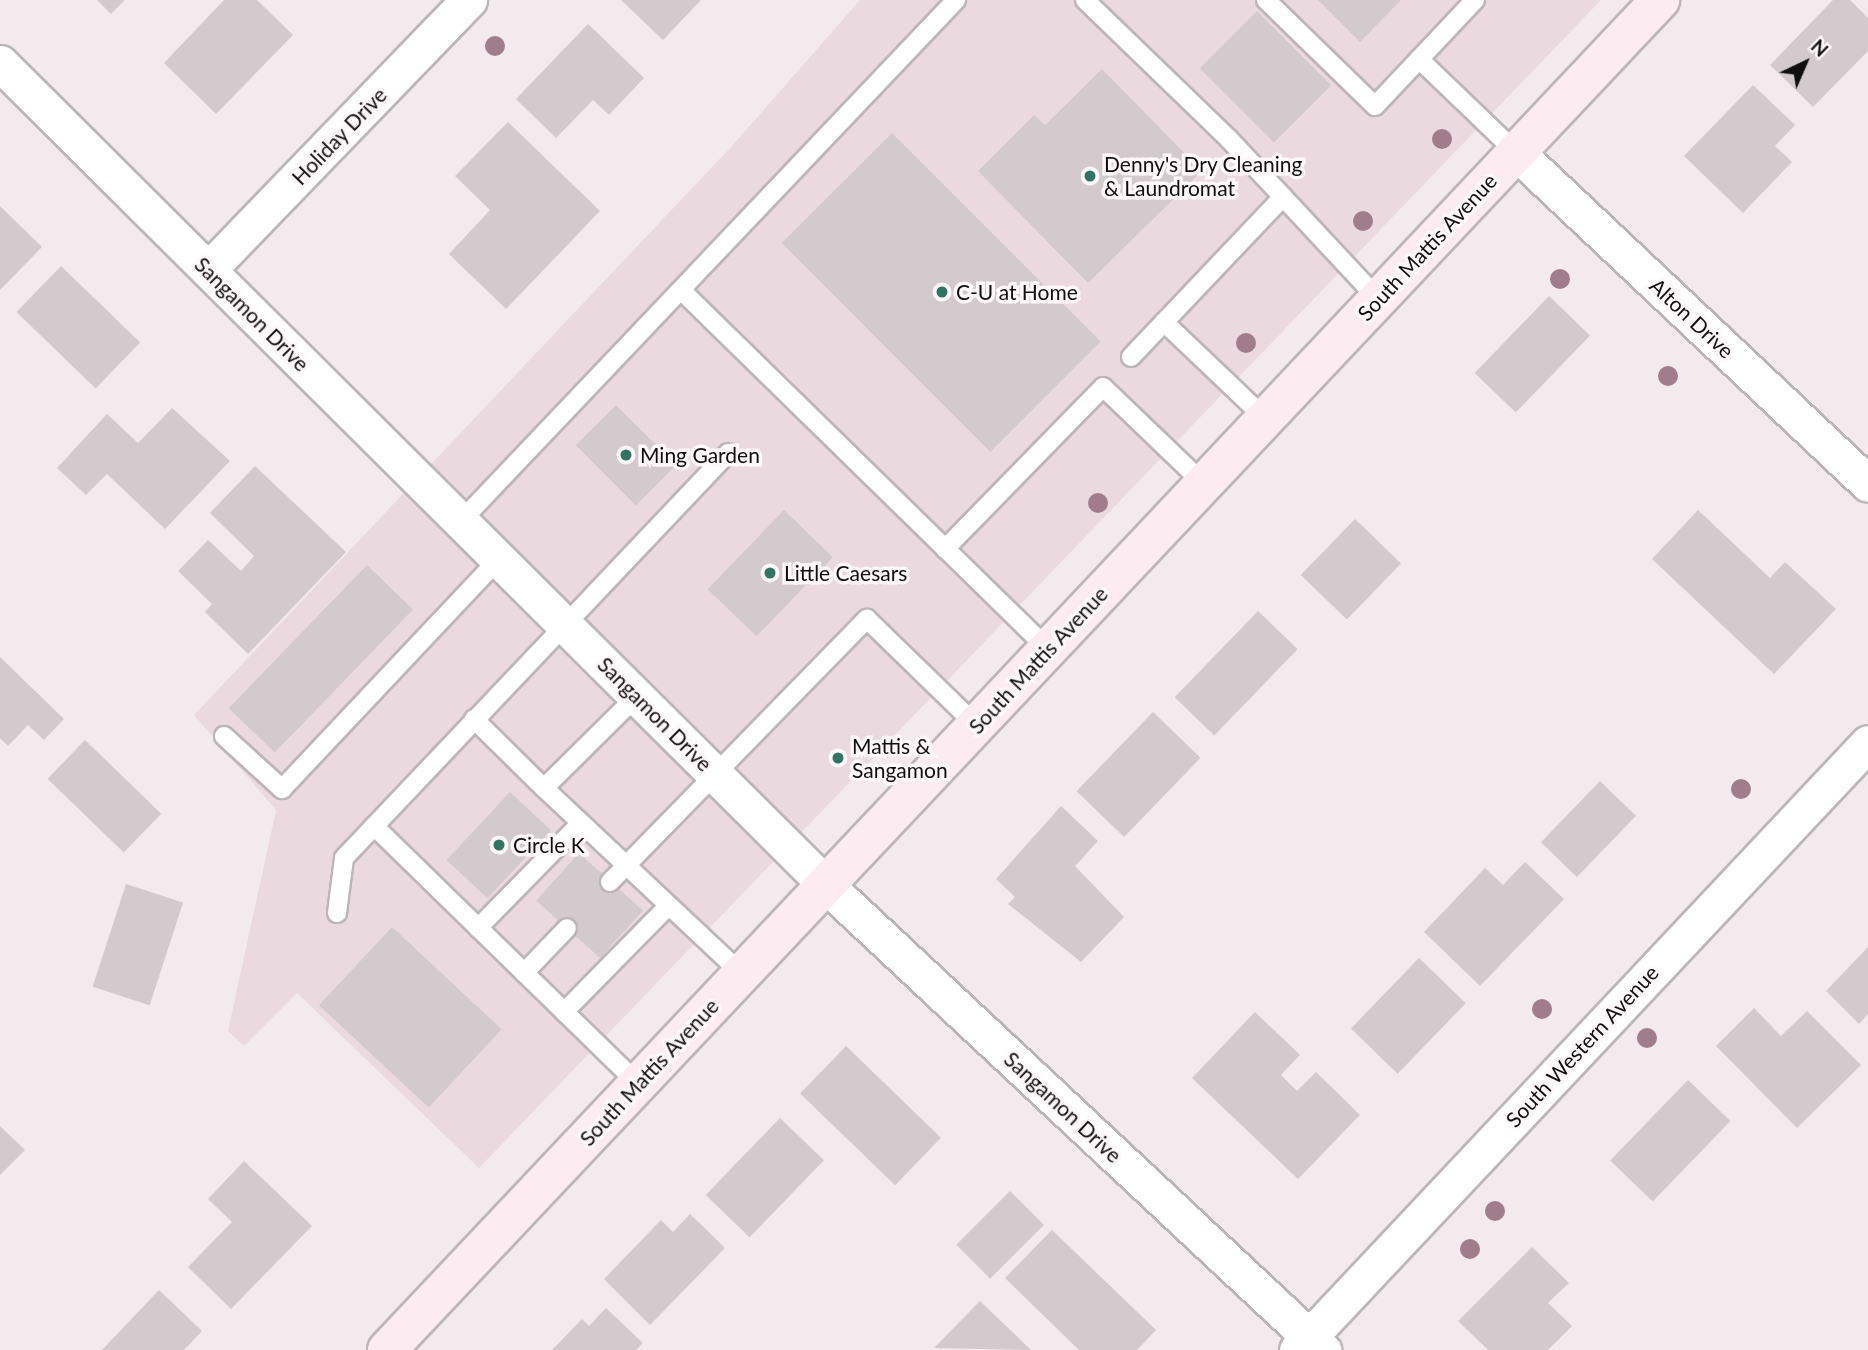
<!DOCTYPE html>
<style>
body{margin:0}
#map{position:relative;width:1868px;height:1350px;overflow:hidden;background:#f2eaed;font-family:Lato,sans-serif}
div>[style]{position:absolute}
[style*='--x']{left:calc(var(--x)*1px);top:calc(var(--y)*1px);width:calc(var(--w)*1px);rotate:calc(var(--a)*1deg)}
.built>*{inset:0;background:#eadadf}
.building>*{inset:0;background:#d2cacd;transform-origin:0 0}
.roads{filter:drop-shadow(2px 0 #bdb6b8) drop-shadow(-2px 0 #bdb6b8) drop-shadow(0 2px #bdb6b8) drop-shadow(0 -2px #bdb6b8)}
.service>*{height:18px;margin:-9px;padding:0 9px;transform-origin:9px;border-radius:9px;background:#fff}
.minor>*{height:35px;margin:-17.5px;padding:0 17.5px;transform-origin:17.5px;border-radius:17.5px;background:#fff}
.secondary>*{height:38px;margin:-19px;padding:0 19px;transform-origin:19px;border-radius:19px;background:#fcecf2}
.trees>*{width:20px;height:20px;margin:-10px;border-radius:50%;background:#a17d8c}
.dots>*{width:19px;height:19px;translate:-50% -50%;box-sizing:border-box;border:4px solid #fff8fa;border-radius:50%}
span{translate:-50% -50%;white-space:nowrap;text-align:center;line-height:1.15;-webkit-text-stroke:7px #fff8fa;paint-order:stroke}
.street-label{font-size:21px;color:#100e0e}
.poi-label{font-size:21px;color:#100e0e}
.left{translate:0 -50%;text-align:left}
.north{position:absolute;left:1770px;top:28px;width:70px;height:70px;-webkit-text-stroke:5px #fff8fa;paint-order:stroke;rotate:44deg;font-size:19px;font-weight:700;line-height:28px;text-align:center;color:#100e0e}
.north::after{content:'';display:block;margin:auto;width:24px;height:32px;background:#100e0e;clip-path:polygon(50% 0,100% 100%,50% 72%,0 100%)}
</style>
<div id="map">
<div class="built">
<div style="clip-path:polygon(860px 0,1601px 0,479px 1168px,297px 993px,244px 1046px,228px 1031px,276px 810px,194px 715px,731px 147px)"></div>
</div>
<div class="building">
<div style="clip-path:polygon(97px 0,125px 0,111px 14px)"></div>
<div style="clip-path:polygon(224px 0,257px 0,293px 35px,216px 114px,164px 63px)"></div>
<div style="clip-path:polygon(621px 0,701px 0,663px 40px)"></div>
<div style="clip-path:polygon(1318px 0,1401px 0,1360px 42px)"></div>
<div style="clip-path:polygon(1833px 0,1850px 0,1868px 18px,1868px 51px,1813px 107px,1770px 65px)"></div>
<div style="left:1257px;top:11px;width:105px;height:81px;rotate:45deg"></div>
<div style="clip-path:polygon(588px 24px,644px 78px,609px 115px,593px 100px,556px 138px,516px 99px)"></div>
<div style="clip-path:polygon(1102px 69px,1202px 171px,1088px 283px,978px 171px,1034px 115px,1045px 125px)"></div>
<div style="clip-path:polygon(1753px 85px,1795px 125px,1775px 146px,1792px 162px,1743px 213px,1684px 156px)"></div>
<div style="clip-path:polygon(508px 122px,600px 211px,506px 309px,449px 254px,490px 210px,455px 176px)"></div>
<div style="left:892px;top:133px;width:295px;height:156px;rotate:45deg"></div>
<div style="clip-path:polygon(0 206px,42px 247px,0 290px)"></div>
<div style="left:61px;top:266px;width:110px;height:64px;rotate:44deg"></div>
<div style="left:1549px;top:296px;width:57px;height:107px;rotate:44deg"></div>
<div style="left:616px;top:405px;width:85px;height:57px;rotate:45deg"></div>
<div style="clip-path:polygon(172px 408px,230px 461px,165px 529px,107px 474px,86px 495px,57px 468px,107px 414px,138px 443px)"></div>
<div style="clip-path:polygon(255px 466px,346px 552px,248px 654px,205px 612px,212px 604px,178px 571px,208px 540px,241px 571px,254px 556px,210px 513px)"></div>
<div style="left:784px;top:510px;width:68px;height:110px;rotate:44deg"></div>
<div style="clip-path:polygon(1698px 510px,1770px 578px,1785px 562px,1836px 609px,1774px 674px,1652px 559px)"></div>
<div style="left:1355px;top:519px;width:64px;height:78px;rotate:44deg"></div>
<div style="left:367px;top:565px;width:64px;height:199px;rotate:44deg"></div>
<div style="left:1258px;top:611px;width:55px;height:120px;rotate:44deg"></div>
<div style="clip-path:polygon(0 657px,64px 719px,44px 740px,28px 725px,8px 746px,0 738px)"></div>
<div style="left:1153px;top:712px;width:66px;height:110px;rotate:44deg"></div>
<div style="left:85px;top:740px;width:106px;height:54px;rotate:44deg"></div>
<div style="left:1600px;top:781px;width:50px;height:85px;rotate:44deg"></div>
<div style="left:510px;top:792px;width:56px;height:93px;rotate:43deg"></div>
<div style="clip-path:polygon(1061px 806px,1098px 841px,1075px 866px,1124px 917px,1081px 962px,1008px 904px,1015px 897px,996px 879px)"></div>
<div style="left:579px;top:853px;width:86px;height:64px;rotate:42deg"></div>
<div style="clip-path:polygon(1525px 862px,1564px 899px,1480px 986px,1424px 932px,1485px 868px,1503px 885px)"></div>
<div style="left:126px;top:884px;width:60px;height:108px;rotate:18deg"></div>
<div style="left:392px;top:927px;width:150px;height:107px;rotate:43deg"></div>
<div style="clip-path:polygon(1868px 947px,1868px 1014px,1859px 1024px,1826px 991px)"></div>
<div style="left:1419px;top:958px;width:65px;height:98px;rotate:44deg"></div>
<div style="clip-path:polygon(1754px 1008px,1781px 1036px,1807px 1011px,1861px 1065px,1797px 1128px,1716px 1046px)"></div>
<div style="clip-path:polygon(1255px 1012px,1300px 1055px,1281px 1075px,1297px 1091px,1316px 1072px,1360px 1115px,1298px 1179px,1192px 1078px)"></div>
<div style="left:846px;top:1046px;width:132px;height:66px;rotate:44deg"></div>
<div style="left:1688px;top:1080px;width:59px;height:112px;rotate:44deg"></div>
<div style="left:780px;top:1118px;width:61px;height:107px;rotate:44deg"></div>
<div style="clip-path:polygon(0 1126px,25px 1150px,0 1175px)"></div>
<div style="clip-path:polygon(244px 1161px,312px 1226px,231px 1309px,188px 1267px,232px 1222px,208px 1199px)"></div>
<div style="left:1010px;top:1191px;width:48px;height:76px;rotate:45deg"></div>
<div style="clip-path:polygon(690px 1214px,725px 1248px,650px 1325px,604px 1279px,661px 1220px,673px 1232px)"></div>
<div style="clip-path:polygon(1052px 1230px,1156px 1330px,1137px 1350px,1079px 1350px,1005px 1278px)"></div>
<div style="clip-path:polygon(1532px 1247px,1569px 1283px,1548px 1303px,1572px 1326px,1548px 1350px,1488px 1350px,1458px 1321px)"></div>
<div style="clip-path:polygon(159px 1290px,202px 1331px,184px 1350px,102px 1350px)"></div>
<div style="clip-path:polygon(980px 1301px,1031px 1350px,934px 1348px)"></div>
<div style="clip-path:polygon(606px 1308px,643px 1343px,636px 1350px,552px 1350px,582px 1319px,589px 1326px)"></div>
</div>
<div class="roads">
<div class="service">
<div style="--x:1085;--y:0;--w:199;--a:44"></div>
<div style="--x:1228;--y:138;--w:220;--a:47"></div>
<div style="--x:1266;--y:0;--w:152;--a:44.2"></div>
<div style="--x:1375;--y:106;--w:146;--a:-46.7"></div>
<div style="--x:1419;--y:59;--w:136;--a:43.8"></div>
<div style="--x:681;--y:290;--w:513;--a:44.37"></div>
<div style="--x:1164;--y:322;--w:141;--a:43.6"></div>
<div style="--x:1131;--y:357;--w:221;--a:-46.5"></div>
<div style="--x:461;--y:521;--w:719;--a:-46.47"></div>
<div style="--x:945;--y:549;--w:226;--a:-45.7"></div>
<div style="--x:1103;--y:387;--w:140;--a:43.8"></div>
<div style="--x:474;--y:719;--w:98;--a:44.6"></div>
<div style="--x:544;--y:788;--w:131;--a:-44.7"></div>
<div style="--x:224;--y:736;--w:79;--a:42.4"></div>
<div style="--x:282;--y:789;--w:318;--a:-46.7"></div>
<div style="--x:544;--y:788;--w:272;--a:43.2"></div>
<div style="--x:374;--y:826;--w:369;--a:44.3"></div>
<div style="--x:610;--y:882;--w:368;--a:-45.7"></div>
<div style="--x:867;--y:619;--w:152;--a:44.2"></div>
<div style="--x:337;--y:913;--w:55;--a:-82.7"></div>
<div style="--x:344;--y:858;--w:558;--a:-46.52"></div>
<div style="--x:478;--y:928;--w:147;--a:-45.6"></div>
<div style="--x:524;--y:973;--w:62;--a:-46.3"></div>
<div style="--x:564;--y:1012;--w:148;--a:-45.5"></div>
</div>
<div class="minor">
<div style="--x:0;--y:63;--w:1165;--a:44.86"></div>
<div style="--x:826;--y:885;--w:681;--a:43.09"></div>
<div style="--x:1517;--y:153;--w:482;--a:43.3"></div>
<div style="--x:208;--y:270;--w:376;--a:-46"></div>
<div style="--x:1297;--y:1350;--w:833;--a:-46.75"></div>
</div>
<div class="secondary">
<div style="--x:387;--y:1350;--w:1856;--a:-46.68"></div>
</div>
</div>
<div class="trees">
<div style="left:495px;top:46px"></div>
<div style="left:1442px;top:139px"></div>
<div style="left:1363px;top:221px"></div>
<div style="left:1560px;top:279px"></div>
<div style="left:1246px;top:343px"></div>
<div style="left:1668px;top:376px"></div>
<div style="left:1098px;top:503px"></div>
<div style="left:1741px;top:789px"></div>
<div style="left:1542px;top:1009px"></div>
<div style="left:1647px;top:1038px"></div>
<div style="left:1495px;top:1211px"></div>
<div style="left:1470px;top:1249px"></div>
</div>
<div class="dots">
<div style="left:1090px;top:176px;background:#327464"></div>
<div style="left:942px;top:292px;background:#327464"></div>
<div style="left:626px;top:455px;background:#327464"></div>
<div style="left:770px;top:573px;background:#327464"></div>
<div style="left:838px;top:758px;background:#327464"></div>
<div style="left:499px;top:845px;background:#327464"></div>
</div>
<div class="street-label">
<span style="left:339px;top:136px;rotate:-46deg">Holiday Drive</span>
<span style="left:1427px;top:247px;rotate:-47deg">South Mattis Avenue</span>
<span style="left:252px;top:314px;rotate:45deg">Sangamon Drive</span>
<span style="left:1692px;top:318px;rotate:43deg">Alton Drive</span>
<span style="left:1038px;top:660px;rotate:-47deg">South Mattis Avenue</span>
<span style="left:655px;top:714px;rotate:45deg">Sangamon Drive</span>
<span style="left:1582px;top:1046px;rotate:-47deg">South Western Avenue</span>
<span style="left:649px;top:1072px;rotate:-47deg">South Mattis Avenue</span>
<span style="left:1063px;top:1107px;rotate:43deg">Sangamon Drive</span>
</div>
<div class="poi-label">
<span class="left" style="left:1104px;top:176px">Denny's Dry Cleaning<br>&amp; Laundromat</span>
<span class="left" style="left:956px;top:292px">C-U at Home</span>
<span class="left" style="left:640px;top:455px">Ming Garden</span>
<span class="left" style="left:784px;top:573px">Little Caesars</span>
<span class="left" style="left:852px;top:758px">Mattis &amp;<br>Sangamon</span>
<span class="left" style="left:513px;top:845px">Circle K</span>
</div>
<div class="north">N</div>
</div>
